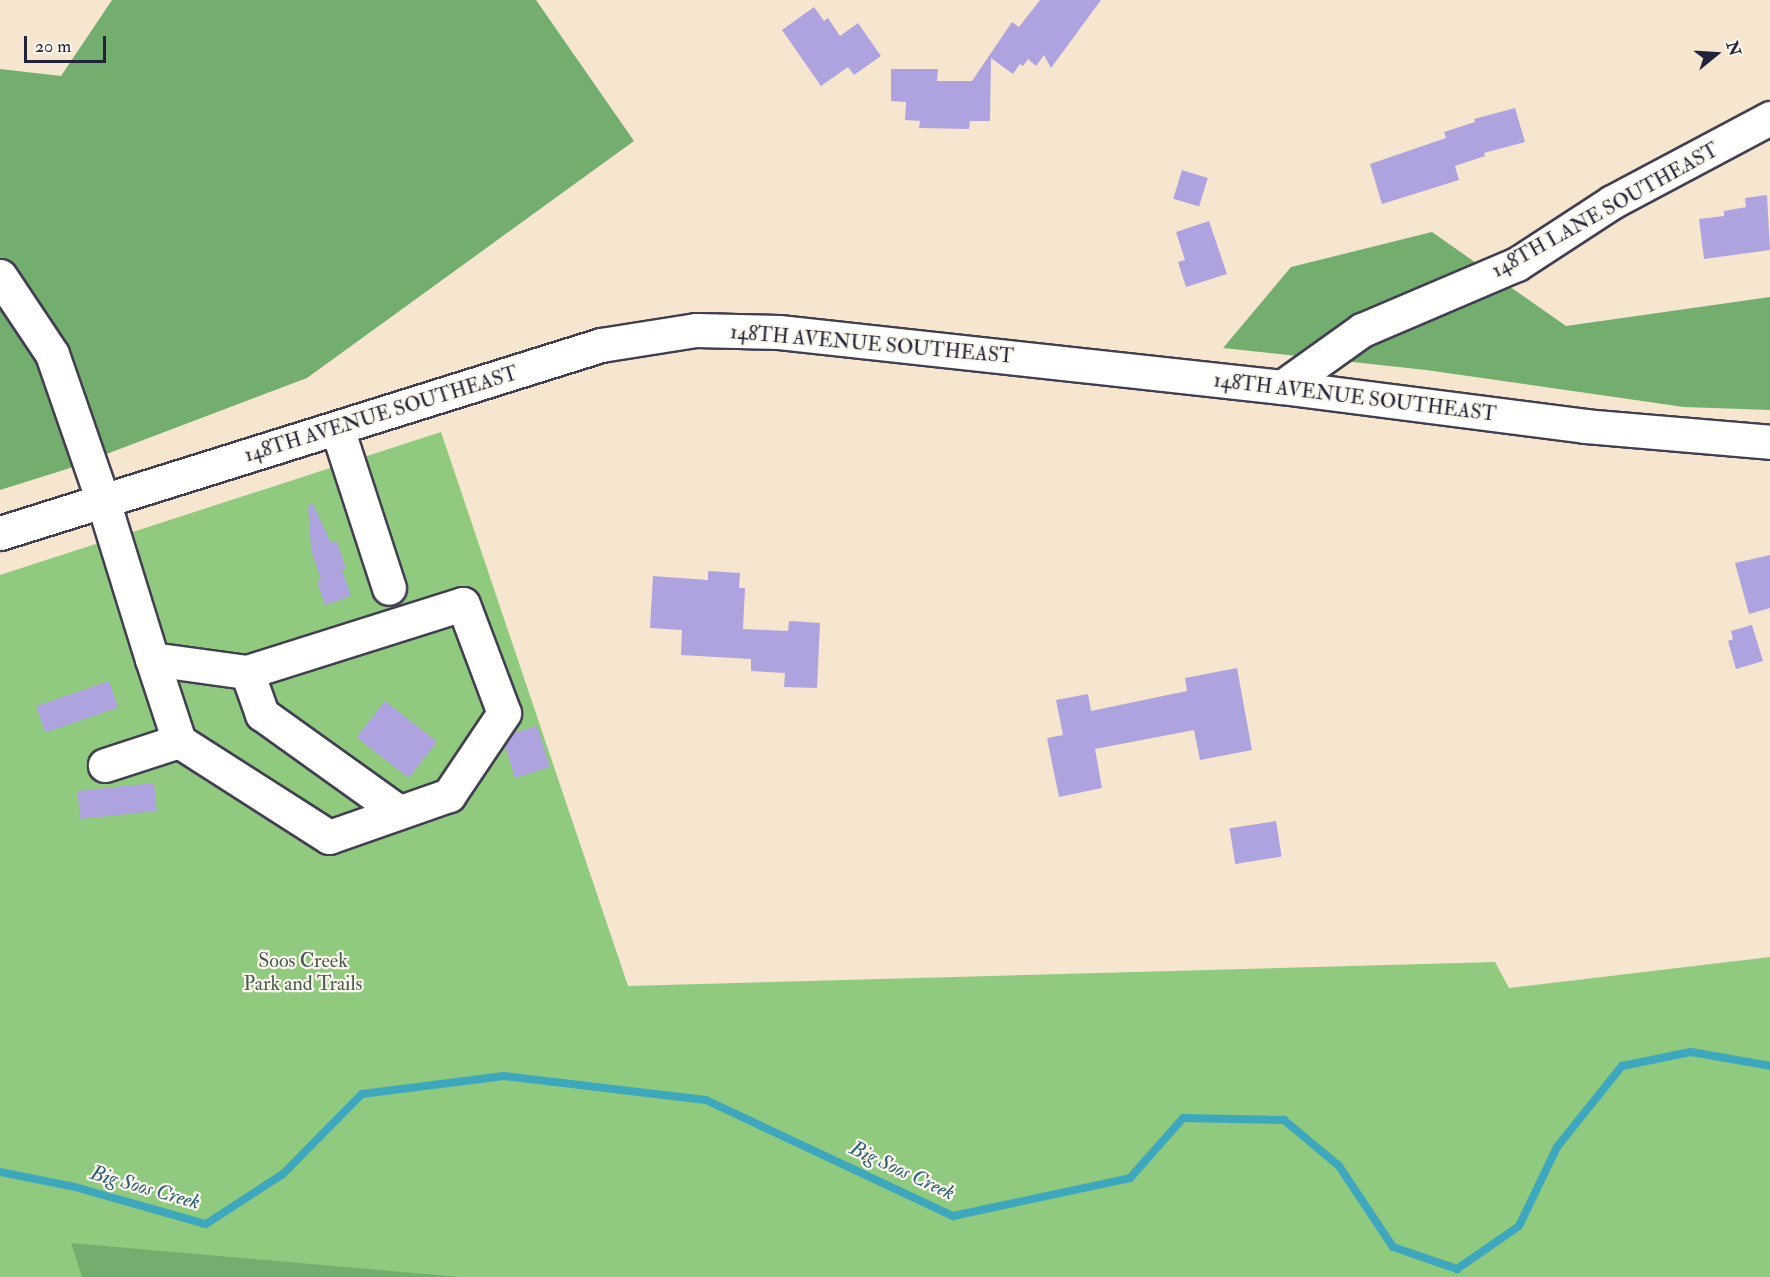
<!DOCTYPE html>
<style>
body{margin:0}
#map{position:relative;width:1770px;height:1277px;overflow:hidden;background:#f6e6d0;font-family:"IM FELL Double Pica",serif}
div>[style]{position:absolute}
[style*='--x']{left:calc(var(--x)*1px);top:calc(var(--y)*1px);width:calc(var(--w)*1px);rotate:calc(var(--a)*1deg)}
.green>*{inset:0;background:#90ca7f}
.forest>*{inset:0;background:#74ae6e}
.stream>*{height:8px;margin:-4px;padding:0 4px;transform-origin:4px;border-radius:4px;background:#3da8bd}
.building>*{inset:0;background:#aea3df;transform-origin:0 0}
.roads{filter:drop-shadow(2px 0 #423f51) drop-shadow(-2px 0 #423f51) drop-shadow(0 2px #423f51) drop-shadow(0 -2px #423f51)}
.minor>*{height:33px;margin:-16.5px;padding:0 16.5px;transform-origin:16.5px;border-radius:16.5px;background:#fff}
span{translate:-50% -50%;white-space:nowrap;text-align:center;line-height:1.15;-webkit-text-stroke:4.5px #fbf7ec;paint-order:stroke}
.street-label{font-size:20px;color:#22223b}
.park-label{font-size:20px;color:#485d53}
.water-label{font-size:21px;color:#2e5e76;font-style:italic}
.north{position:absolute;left:1686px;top:24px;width:60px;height:60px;-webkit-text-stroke:4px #fbf7ec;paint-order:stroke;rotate:72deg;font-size:16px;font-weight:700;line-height:24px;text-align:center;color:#22223b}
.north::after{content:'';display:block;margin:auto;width:21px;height:27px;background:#22223b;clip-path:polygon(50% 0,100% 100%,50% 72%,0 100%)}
.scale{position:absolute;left:24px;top:36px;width:82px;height:27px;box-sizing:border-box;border:3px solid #22223b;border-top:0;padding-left:8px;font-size:18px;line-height:21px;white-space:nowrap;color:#22223b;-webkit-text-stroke:4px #fbf7ec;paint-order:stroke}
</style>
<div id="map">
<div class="green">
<div style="clip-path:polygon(441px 432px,628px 986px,1495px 962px,1509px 988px,1770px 957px,1770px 1277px,0 1277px,0 575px)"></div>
</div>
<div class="forest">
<div style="clip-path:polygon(112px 0,536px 0,634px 141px,307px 378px,67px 469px,0 490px,0 69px,61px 76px)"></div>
<div style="clip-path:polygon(1432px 232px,1566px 326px,1770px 297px,1770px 410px,1684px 407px,1426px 370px,1223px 348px,1291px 267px)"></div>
<div style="clip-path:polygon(71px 1243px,460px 1277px,82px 1277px)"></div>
</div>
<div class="stream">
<div style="--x:0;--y:1172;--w:76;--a:11.3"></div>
<div style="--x:75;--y:1187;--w:136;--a:15.8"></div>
<div style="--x:206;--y:1224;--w:92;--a:-33"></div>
<div style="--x:283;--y:1174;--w:112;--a:-45.4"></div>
<div style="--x:362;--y:1094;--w:143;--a:-7.2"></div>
<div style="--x:504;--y:1076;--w:203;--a:6.8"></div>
<div style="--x:706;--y:1100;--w:273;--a:25.2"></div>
<div style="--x:953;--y:1216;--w:181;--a:-12.1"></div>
<div style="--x:1130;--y:1178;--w:80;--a:-48.5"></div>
<div style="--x:1183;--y:1118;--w:101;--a:1.1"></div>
<div style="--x:1284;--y:1120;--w:72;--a:39.9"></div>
<div style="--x:1339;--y:1166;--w:97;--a:56.3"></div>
<div style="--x:1393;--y:1247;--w:68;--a:19"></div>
<div style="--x:1457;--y:1269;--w:75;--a:-34.7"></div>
<div style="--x:1519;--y:1226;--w:88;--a:-64.3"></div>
<div style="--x:1557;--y:1147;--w:104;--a:-51.3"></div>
<div style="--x:1622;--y:1066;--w:70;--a:-11.5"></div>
<div style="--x:1691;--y:1052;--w:80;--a:10"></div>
</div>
<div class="building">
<div style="clip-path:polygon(1040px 0,1101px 0,1051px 68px,1044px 55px,1036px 66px,1028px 59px,1023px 66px,1020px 64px,1013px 74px,991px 58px,990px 121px,970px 121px,969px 129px,919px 128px,920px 121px,905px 120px,906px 102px,891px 101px,891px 69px,938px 69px,937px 81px,972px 81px,1012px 22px,1019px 27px)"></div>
<div style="clip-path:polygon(814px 7px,824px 21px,828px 18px,840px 36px,858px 23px,881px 56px,854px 75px,848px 67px,821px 86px,782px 30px)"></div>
<div style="clip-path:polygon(1515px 108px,1525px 142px,1484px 153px,1485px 156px,1455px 166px,1459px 180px,1382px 204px,1370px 164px,1446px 138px,1444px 132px,1475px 122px,1474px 119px)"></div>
<div style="left:1182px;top:170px;width:27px;height:30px;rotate:17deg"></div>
<div style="clip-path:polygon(1767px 195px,1770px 250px,1704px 259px,1699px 219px,1724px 216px,1724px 211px,1746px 207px,1745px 198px)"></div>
<div style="clip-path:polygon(1209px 221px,1227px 274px,1186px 287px,1178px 262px,1185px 260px,1176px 232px)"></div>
<div style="clip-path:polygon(313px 504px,331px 543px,337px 541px,346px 569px,342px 570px,351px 596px,325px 605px,317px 581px,321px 580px,311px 550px,308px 505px)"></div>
<div style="clip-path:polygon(1770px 555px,1770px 608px,1749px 614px,1735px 563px)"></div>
<div style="clip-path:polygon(708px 571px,740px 573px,739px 588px,745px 588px,743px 629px,788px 631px,789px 621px,820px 623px,817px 688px,784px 687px,785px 673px,751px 671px,751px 659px,681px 655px,682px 630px,650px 628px,653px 576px,708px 580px)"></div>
<div style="clip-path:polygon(1752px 625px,1763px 661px,1736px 669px,1728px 641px,1733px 639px,1731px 631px)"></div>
<div style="clip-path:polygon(1237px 668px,1252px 750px,1200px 760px,1194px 730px,1095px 749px,1102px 788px,1059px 797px,1047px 738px,1063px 735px,1056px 700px,1088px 694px,1091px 711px,1187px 691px,1185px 678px)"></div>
<div style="left:109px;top:681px;width:28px;height:77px;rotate:71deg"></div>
<div style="left:385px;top:701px;width:66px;height:46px;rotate:38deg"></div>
<div style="clip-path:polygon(537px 726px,550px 767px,515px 778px,505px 745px,513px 733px)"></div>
<div style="left:154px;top:783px;width:28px;height:77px;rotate:84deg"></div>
<div style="left:1276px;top:821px;width:36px;height:47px;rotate:81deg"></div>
</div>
<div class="roads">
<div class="minor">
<div style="--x:0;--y:276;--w:94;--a:56.3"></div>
<div style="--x:52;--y:354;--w:156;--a:70.9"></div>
<div style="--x:103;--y:501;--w:165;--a:72.8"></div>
<div style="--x:152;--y:659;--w:96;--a:7.8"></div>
<div style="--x:247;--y:672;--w:226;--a:-17.5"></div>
<div style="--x:463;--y:604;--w:116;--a:69.4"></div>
<div style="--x:504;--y:713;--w:99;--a:123.9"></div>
<div style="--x:449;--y:795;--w:127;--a:160.7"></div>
<div style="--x:329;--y:837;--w:178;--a:-147.4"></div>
<div style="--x:179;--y:741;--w:78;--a:162"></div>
<div style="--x:1282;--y:387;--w:98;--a:-35.5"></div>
<div style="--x:1362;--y:330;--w:168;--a:-23.1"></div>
<div style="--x:1517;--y:264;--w:113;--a:-33.1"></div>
<div style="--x:1612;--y:202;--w:179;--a:-28"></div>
<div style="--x:337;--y:428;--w:168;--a:72"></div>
<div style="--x:0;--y:533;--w:630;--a:-17.37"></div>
<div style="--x:601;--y:345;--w:96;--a:-9"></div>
<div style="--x:696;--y:330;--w:83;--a:1.4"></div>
<div style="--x:779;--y:332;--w:506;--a:6.24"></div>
<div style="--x:1282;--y:387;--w:305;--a:7.3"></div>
<div style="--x:1585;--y:426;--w:186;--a:4.9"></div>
<div style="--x:152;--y:659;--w:86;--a:71.8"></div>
<div style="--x:247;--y:672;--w:45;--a:70.3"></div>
<div style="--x:262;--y:714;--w:168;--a:35.6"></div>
</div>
</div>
<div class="street-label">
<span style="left:1605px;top:210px;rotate:-29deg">148TH LANE SOUTHEAST</span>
<span style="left:872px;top:344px;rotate:5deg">148TH AVENUE SOUTHEAST</span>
<span style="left:1355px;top:397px;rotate:7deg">148TH AVENUE SOUTHEAST</span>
<span style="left:381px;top:414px;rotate:-17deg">148TH AVENUE SOUTHEAST</span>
</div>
<div class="park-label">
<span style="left:303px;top:972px">Soos Creek<br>Park and Trails</span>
</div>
<div class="water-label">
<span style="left:902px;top:1171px;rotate:25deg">Big Soos Creek</span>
<span style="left:145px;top:1188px;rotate:16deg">Big Soos Creek</span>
</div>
<div class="north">N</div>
<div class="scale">20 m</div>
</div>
